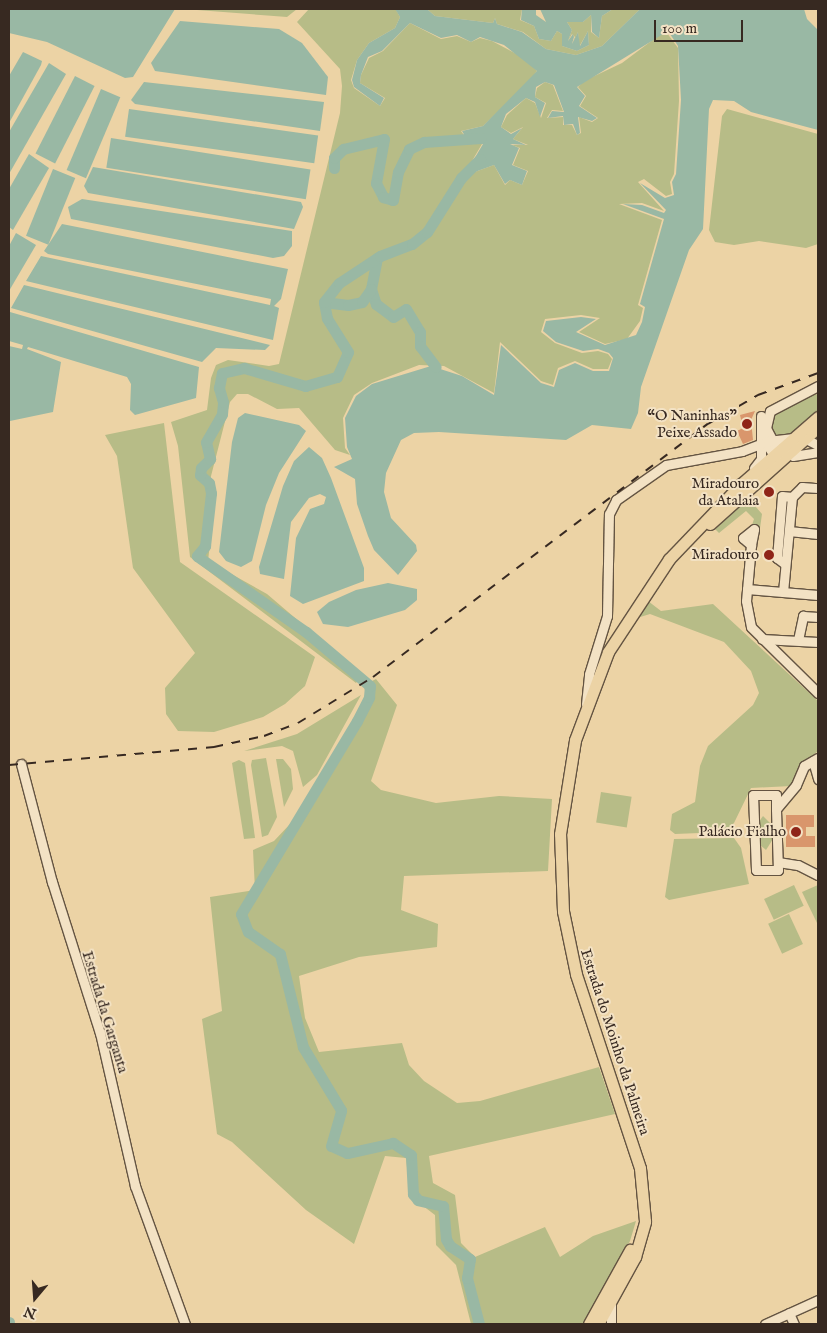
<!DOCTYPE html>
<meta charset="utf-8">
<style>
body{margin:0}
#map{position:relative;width:827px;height:1333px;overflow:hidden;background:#ecd3a5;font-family:"IM FELL English",serif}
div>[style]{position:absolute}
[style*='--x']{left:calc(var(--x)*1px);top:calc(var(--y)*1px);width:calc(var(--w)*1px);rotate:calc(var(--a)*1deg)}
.green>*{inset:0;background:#b7bc87;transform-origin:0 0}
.water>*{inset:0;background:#99b8a4;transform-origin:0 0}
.river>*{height:11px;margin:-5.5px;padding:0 5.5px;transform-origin:5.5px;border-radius:5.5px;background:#99b8a4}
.building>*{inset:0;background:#d9966c}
.roads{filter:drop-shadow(1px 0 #645442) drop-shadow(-1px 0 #645442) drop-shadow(0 1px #645442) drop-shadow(0 -1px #645442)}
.minor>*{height:9px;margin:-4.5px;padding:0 4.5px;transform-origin:4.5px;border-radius:4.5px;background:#f3e2c4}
.major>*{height:11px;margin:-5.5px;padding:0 5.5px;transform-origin:5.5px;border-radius:5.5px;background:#ecd3a5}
.rail>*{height:2px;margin-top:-1px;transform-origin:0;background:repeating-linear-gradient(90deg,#372921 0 9px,transparent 0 18px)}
.dots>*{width:14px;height:14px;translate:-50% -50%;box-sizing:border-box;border:2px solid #f3e2c4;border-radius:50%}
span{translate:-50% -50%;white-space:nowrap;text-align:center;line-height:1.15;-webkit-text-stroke:4px #f3e2c4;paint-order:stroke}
.poi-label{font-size:15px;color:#372921}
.right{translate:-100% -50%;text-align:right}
.street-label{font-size:15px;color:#372921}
.frame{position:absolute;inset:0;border:10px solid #372921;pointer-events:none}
.north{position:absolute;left:10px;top:1273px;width:50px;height:50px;-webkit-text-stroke:4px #f3e2c4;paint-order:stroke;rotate:198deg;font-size:14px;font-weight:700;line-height:20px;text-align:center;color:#372921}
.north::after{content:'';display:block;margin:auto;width:18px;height:22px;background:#372921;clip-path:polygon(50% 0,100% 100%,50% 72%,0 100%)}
.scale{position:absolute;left:654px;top:20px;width:89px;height:22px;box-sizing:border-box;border:2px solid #372921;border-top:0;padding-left:6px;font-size:15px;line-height:18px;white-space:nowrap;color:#372921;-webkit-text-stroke:4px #f3e2c4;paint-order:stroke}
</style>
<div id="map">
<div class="green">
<div style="clip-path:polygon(184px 9px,297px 9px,287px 17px)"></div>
<div style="clip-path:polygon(309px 9px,396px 10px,400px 17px,395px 28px,369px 43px,357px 60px,351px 80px,354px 88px,380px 106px,385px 98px,360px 83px,361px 75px,369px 58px,383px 51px,410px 23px,441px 39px,457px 36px,471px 42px,480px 38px,492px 41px,526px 59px,537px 71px,527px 84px,483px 126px,461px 131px,466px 138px,482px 144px,469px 166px,472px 173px,494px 165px,505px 185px,510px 180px,522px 185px,528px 171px,513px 165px,520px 148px,512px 145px,528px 145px,513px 139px,523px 127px,511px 133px,501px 127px,507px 115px,526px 98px,535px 103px,541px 118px,546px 103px,535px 97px,537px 88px,545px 82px,553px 85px,563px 111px,552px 110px,547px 118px,563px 117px,563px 125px,572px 125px,577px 135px,581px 133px,579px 117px,592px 122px,598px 118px,580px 106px,586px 96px,578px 87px,584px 81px,622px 63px,658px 36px,667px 33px,678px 48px,679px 101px,674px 174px,670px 182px,672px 194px,666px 196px,644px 179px,638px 182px,664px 211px,642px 203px,619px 204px,662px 220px,638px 305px,643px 308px,640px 321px,627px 339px,605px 344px,579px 332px,600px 318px,581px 315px,545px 319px,541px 332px,555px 343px,582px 353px,598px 351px,608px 354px,612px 359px,608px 369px,593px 369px,575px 361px,558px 368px,553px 385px,541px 381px,500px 342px,494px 393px,444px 366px,419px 365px,406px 370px,372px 383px,354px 395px,343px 418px,345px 448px,350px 455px,335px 450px,299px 408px,277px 409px,248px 394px,237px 394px,230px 402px,210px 480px,214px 509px,208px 561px,267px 594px,362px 675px,356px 683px,190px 557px,178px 446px,171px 422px,207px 410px,211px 378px,216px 365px,228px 360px,269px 366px,279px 364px,340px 113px,342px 86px,340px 69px,297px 22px)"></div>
<div style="clip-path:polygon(427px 9px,522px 9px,520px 20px,534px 26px,539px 39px,551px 41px,557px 31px,562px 34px,562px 46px,577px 51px,589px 45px,588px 31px,579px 47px,578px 32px,572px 45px,575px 37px,572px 34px,568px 41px,572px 30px,567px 22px,583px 22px,591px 15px,591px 32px,599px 38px,602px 16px,613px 9px,640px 9px,602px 46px,576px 55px,546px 49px,523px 32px,497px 24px,495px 18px,493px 23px,435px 16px)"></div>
<div style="clip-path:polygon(727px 109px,818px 134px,818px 244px,806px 248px,759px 241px,734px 245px,715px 242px,709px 230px,722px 116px)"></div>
<div style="clip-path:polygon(818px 394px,818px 413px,794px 433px,778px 438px,769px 425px,770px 416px,795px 400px)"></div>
<div style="clip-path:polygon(164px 423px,180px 562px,315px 657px,305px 686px,285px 704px,263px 717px,214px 732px,178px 731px,166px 714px,165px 688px,195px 653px,133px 568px,117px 456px,105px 435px)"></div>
<div style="clip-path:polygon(749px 499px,762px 514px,760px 528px,752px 525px,754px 519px,746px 511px,719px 533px,715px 529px)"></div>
<div style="clip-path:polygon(648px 601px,661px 611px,713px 604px,818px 701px,818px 751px,802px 765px,791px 786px,751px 788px,734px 823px,724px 832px,675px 834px,670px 830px,672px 814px,695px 802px,700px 766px,708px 746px,753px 705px,759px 693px,751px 671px,724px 642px,650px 614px,637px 618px)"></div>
<div style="clip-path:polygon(376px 679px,397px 705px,371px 781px,381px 790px,436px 803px,499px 796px,552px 799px,548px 871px,404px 876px,401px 910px,438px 924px,437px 947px,359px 957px,299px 976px,305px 1018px,319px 1052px,402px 1043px,409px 1065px,424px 1081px,457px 1103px,480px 1101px,599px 1067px,615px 1114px,429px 1156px,433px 1183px,455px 1195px,461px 1243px,475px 1257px,545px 1227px,560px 1257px,593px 1236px,636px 1221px,630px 1241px,583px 1324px,471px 1324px,456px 1265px,436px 1245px,435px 1215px,410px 1196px,406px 1158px,385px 1156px,354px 1244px,306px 1210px,232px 1142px,217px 1134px,202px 1019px,222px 1011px,210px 897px,255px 890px,253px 850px,274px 841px,291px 823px,367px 703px,364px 685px)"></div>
<div style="clip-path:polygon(361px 695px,317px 775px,303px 787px,293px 751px,282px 746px,244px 751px,297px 734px)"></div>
<div style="clip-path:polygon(266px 758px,277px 817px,268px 835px,262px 837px,251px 765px,252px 760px)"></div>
<div style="clip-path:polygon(276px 759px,283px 759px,291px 769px,293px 789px,284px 807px)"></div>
<div style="clip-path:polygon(239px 760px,245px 763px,255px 838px,244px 839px,232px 763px)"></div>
<div style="left:601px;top:792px;width:31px;height:31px;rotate:9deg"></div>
<div style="clip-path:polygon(763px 816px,773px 826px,773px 839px,766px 850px,759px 844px,758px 823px)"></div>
<div style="clip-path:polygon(734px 838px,741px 848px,749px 884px,669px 900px,665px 897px,674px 839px)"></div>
<div style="left:794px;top:885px;width:23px;height:33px;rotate:65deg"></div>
<div style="clip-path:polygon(818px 885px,818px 922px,817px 923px,802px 892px)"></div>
<div style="left:789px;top:914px;width:33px;height:23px;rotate:65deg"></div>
</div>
<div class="water">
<div style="clip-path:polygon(9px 9px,175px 9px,133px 77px,125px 78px,47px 42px,9px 33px)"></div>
<div style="clip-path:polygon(395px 9px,427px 9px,435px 16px,493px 23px,495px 18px,497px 24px,522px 32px,546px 49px,576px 55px,602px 46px,640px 9px,804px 9px,807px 19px,818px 30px,818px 130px,751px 112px,734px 101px,713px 100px,709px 109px,703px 229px,689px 250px,641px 387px,638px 413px,631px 429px,592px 425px,566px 440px,439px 432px,414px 433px,401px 440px,386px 473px,384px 492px,391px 518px,416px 545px,417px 551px,398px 575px,374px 550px,368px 536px,357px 504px,355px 479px,334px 467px,352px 459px,347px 447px,345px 418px,356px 396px,372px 384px,431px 366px,462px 376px,494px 395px,501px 345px,541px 383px,554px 387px,559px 370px,575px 363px,593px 371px,609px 371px,613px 358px,609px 353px,598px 349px,583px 351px,556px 342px,543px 331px,546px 321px,581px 317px,596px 319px,576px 332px,605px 345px,636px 335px,642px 322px,645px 307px,640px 304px,664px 219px,623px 204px,642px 205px,664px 213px,666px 210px,640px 183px,665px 198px,674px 195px,672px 182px,676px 174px,681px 100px,678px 46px,668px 31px,577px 87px,585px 96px,579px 106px,597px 118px,592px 121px,578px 117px,580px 133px,577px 135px,573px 124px,564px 125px,563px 116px,548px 118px,552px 111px,564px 112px,554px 85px,545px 82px,536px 87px,535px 97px,545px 103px,540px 117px,535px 102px,526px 98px,506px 114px,501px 127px,511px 134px,522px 128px,513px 139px,526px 145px,510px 144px,519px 148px,512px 165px,527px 171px,522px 185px,510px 180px,505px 184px,494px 165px,472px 173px,470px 166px,483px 144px,466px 138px,462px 131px,483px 126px,537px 71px,504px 45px,480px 37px,471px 42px,457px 35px,441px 38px,410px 23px,382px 51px,368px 57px,361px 75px,360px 83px,384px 98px,380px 106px,354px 87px,352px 80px,357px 60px,369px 43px,395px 28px,400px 17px)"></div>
<div style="clip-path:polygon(522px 9px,536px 9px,536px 15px,546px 22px,540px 9px,613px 9px,602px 16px,599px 38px,592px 32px,591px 15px,583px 22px,567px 22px,572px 30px,568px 41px,573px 34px,574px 37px,572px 44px,578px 32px,580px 46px,588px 31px,589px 45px,577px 51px,562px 46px,562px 34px,557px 31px,551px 41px,539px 39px,534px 26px,521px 20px)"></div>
<div style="clip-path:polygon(180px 21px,279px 29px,302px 43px,328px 77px,326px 95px,155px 71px,151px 63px)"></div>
<div style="clip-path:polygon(23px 52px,42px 61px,41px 65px,9px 123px,9px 76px)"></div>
<div style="clip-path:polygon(49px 63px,66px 74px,9px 174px,9px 132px)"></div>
<div style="left:75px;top:76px;width:22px;height:87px;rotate:27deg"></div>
<div style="clip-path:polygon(144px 82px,324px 102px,320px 131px,135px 104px,131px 100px)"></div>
<div style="left:101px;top:89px;width:21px;height:88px;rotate:23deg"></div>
<div style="left:129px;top:109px;width:191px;height:28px;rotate:8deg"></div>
<div style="left:111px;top:138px;width:202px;height:30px;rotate:9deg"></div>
<div style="clip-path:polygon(29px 154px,49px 168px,13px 230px,9px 227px,9px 189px)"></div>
<div style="clip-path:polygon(93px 167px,301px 202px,303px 207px,294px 229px,88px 193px,84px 186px)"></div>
<div style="left:53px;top:169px;width:24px;height:72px;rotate:22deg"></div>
<div style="clip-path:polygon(82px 199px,292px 231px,292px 246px,284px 256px,273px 258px,71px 219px,68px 207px)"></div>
<div style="clip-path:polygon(62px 224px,288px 269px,281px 299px,274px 306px,279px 308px,273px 340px,26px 281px,41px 256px,270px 305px,271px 299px,48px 254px,44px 251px)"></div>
<div style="clip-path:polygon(16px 233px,36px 245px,9px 291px,9px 246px)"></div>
<div style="clip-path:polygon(24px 285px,270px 345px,265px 350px,216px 348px,202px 362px,11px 308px)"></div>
<div style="clip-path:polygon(10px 312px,199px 367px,196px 398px,135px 415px,130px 410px,131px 384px,127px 377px,28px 347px,27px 349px,61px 362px,53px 412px,10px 421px,9px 346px,22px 349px,23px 345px,9px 341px)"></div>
<div style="clip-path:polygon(245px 413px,299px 425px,306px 431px,279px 473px,266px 505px,252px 561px,241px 567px,226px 561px,219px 552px,232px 442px,238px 418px)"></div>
<div style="clip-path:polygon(309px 447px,322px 458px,331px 478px,364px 568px,364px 581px,303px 604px,290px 596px,296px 538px,310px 509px,324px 504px,326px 497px,320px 494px,309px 498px,291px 522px,284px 579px,260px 574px,259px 567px,283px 486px,294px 461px)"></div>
<div style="clip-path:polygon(388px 583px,417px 589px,417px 600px,405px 610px,348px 627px,323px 624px,317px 612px,329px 602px,356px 590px)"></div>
</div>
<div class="river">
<div style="--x:334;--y:168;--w:10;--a:-90"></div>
<div style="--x:334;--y:158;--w:13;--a:-45"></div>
<div style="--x:343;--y:149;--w:42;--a:-13.7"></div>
<div style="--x:384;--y:139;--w:45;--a:100.3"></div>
<div style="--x:376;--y:183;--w:16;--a:63"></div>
<div style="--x:383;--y:197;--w:10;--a:17"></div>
<div style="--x:393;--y:200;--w:28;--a:-80"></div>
<div style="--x:398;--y:172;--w:25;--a:-64"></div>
<div style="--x:409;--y:149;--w:17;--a:-25"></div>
<div style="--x:424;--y:142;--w:57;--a:-4"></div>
<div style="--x:377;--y:258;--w:32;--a:101"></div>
<div style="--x:371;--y:289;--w:16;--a:72"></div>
<div style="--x:376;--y:304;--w:21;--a:37"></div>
<div style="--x:393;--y:317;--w:15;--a:-32"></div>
<div style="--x:406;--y:309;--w:27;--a:59"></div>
<div style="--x:420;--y:332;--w:14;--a:90"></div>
<div style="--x:420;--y:346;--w:26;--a:53"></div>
<div style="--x:324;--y:302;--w:24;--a:7"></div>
<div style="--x:348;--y:305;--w:14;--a:-12"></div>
<div style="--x:362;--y:302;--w:16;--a:-55"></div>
<div style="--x:9;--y:1322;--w:2;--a:90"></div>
<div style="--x:479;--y:1324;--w:48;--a:-104.6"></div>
<div style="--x:467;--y:1278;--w:19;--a:-81"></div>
<div style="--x:470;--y:1259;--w:24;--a:-147"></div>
<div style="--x:450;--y:1246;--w:8;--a:-120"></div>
<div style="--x:446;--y:1239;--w:33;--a:-95"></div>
<div style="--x:443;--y:1206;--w:26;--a:-167"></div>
<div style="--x:418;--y:1200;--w:8;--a:-130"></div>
<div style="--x:413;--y:1194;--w:39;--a:-93"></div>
<div style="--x:411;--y:1155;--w:22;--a:-146"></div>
<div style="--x:393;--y:1143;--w:47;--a:167.7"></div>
<div style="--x:347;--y:1153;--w:17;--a:-156"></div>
<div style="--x:331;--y:1146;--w:37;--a:-74"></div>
<div style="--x:341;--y:1110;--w:74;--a:-121.1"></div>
<div style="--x:303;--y:1047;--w:96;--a:-103.9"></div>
<div style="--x:280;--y:954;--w:39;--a:-145"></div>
<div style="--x:248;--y:932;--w:19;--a:-111"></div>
<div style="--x:241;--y:914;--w:225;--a:-59"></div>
<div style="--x:357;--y:721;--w:27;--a:-63"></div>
<div style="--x:369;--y:697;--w:11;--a:-85"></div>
<div style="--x:370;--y:686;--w:84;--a:-139.8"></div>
<div style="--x:306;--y:632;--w:133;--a:-145.1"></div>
<div style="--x:197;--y:556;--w:13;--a:-51"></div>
<div style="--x:205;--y:546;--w:53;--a:-83.5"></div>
<div style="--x:211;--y:493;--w:10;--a:-101"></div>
<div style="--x:209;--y:483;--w:12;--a:-138"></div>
<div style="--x:200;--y:475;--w:7;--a:-82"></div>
<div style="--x:201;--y:468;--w:13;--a:-45"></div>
<div style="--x:210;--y:459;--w:17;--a:-103"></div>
<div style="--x:206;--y:442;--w:32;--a:-60"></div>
<div style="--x:222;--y:414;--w:12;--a:-85"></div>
<div style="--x:223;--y:402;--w:15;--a:-106"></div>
<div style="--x:219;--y:388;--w:15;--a:-79"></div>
<div style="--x:222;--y:373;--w:23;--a:-13"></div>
<div style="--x:244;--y:368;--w:64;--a:16.4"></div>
<div style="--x:305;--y:386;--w:33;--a:-16"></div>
<div style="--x:337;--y:377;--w:27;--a:-66"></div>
<div style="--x:348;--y:352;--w:40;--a:-122"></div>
<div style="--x:327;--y:318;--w:16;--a:-101"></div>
<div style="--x:324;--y:302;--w:24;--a:-52"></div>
<div style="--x:339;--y:283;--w:49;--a:-33.4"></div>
<div style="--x:380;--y:256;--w:34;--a:-21"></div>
<div style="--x:412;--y:244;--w:19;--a:-39"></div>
<div style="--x:427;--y:232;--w:64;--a:-57.8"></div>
<div style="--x:461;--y:178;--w:27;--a:-45"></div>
</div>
<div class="building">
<div style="clip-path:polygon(755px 411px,751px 420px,753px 440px,743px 444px,737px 431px,743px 428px,740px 415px)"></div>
<div style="clip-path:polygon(786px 815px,814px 815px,814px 827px,806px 827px,806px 836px,815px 836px,815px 847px,786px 847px)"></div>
</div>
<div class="roads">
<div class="minor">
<div style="--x:763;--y:439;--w:18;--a:56"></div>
<div style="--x:773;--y:454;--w:25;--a:0"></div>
<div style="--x:775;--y:445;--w:19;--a:-118"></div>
<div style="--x:766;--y:428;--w:17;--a:-77"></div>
<div style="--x:770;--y:411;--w:54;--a:-27.5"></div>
<div style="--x:793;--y:456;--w:25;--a:-9"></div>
<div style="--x:754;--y:468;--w:11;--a:-52"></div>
<div style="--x:761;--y:459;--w:43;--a:-90"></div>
<div style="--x:789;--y:531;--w:29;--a:6"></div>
<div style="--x:751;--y:545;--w:16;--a:-79"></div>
<div style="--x:754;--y:529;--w:14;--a:141"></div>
<div style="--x:743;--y:538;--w:11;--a:41"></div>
<div style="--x:751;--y:545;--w:56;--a:95.1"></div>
<div style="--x:746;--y:601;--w:26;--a:79"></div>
<div style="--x:751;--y:627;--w:94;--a:44.6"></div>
<div style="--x:785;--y:564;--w:10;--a:-143"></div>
<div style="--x:777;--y:558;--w:62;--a:-85.4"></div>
<div style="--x:782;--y:496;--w:10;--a:6"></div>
<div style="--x:747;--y:589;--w:71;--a:4.8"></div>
<div style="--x:783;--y:592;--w:95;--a:-84.6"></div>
<div style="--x:792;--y:497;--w:14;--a:-45"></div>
<div style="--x:802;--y:487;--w:16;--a:4"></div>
<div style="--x:762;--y:639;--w:56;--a:3.1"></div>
<div style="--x:798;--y:640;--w:25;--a:-78"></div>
<div style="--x:803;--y:616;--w:15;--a:4"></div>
<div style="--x:586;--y:704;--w:30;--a:-84"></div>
<div style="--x:589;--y:674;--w:61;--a:-72.8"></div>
<div style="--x:607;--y:616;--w:102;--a:-88.9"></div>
<div style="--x:609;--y:514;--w:16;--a:-63"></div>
<div style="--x:616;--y:500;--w:61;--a:-35"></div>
<div style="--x:666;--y:465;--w:77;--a:-10.4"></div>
<div style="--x:742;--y:451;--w:28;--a:-21"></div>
<div style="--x:768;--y:441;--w:34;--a:-7"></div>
<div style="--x:802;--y:437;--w:18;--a:27"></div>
<div style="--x:813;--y:761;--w:19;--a:74"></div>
<div style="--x:21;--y:764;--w:122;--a:75.3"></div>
<div style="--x:52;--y:882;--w:158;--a:72.4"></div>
<div style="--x:100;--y:1033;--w:157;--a:77.1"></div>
<div style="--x:135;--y:1186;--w:147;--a:70.1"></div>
<div style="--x:776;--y:809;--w:14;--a:-90"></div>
<div style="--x:776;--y:795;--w:23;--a:180"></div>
<div style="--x:753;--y:795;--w:75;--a:87.7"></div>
<div style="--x:756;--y:870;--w:22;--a:0"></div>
<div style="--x:778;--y:870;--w:61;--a:-91.9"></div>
<div style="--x:776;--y:809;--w:31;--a:-50"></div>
<div style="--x:796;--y:785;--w:21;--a:-67"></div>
<div style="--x:804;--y:766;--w:16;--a:-30"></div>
<div style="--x:778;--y:862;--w:20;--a:9"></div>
<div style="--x:798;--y:865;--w:22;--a:27"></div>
<div style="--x:789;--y:1313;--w:12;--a:66"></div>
<div style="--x:611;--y:1324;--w:19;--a:-90"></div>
<div style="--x:765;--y:1324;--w:58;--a:-24.4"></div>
</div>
<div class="major">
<div style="--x:710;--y:524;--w:145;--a:-41.9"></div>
<div style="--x:589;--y:1324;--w:85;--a:-61"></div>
<div style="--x:598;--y:1324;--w:77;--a:-61.1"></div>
<div style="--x:635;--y:1257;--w:37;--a:-74"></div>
<div style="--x:645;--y:1221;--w:53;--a:-95.4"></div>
<div style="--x:640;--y:1168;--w:204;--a:-108.3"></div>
<div style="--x:576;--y:974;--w:64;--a:-101.7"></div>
<div style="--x:563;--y:911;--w:77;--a:-92.2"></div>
<div style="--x:560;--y:834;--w:95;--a:-80.9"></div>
<div style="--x:575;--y:740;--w:94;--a:-69.4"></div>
<div style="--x:608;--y:652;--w:111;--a:-56.7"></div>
<div style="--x:669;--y:559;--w:104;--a:-46.2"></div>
<div style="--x:741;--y:484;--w:102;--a:-41"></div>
</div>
</div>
<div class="rail">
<div style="--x:9;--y:765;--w:206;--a:-5"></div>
<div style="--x:214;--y:747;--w:51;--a:-12.4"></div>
<div style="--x:264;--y:736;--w:36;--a:-21"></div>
<div style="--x:298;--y:723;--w:88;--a:-31.5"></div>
<div style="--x:373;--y:677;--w:420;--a:-37.1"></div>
<div style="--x:708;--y:424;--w:58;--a:-30.1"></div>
<div style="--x:758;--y:395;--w:64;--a:-20.1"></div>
</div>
<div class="dots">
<div style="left:747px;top:424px;background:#8f2418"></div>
<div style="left:769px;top:492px;background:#8f2418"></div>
<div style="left:769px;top:555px;background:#8f2418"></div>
<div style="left:796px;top:832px;background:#8f2418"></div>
</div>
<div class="poi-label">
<span class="right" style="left:737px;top:424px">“O Naninhas”<br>Peixe Assado</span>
<span class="right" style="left:759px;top:492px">Miradouro<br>da Atalaia</span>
<span class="right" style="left:759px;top:555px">Miradouro</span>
<span class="right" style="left:786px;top:832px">Palácio Fialho</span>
</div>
<div class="street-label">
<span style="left:105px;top:1012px;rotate:73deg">Estrada da Garganta</span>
<span style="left:615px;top:1042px;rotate:72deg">Estrada do Moinho da Palmeira</span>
</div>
<div class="frame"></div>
<div class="north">N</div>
<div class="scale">100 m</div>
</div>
